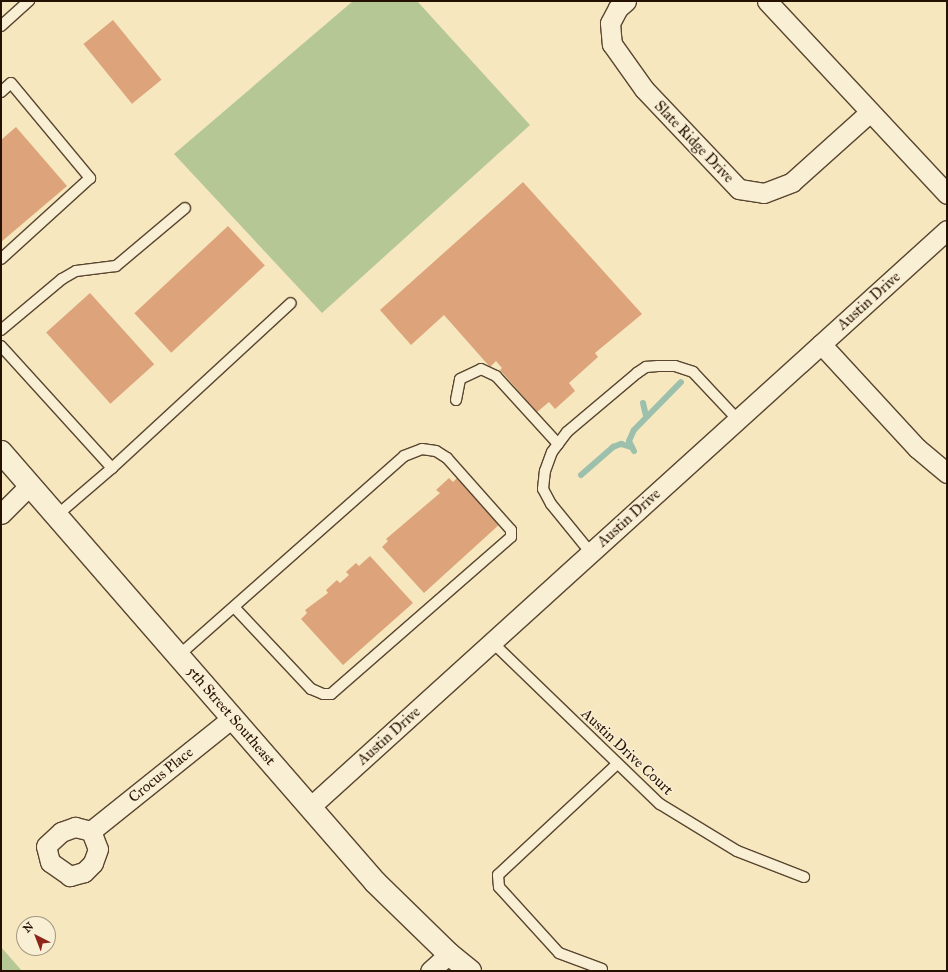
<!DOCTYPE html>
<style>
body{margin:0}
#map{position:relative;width:948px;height:972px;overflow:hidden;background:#f6e7be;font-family:"IM FELL Great Primer",serif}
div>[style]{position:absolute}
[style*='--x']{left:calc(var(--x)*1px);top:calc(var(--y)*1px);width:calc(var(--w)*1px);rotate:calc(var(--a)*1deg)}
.green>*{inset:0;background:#b6c796}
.stream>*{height:6px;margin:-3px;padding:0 3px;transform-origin:3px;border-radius:3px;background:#9dc0ad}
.building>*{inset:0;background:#dda37a;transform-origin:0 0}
.roads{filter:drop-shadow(1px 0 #594630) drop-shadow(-1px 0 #594630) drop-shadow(0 1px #594630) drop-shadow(0 -1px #594630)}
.service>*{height:10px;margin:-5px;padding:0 5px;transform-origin:5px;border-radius:5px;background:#f9efd5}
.minor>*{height:19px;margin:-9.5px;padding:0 9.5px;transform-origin:9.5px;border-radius:9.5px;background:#f9efd5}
.secondary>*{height:22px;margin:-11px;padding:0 11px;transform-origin:11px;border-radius:11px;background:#f9efd5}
span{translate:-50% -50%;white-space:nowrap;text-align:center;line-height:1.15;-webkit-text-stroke:3px #f9efd5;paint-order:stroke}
.street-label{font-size:15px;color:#251100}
.frame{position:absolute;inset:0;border:2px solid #251100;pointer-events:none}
.north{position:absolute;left:16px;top:916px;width:40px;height:40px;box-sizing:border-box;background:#f9efd5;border:1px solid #a49680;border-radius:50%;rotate:318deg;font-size:11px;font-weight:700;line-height:16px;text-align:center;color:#251100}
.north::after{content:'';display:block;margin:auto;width:14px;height:18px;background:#8f2418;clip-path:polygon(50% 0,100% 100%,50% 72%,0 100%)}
</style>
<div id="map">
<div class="green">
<div style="clip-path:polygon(353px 1px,417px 1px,530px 125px,322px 313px,174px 154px)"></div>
<div style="clip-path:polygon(1px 947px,22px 971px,1px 971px)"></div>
</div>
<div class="stream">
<div style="--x:643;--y:403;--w:13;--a:77"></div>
<div style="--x:634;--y:451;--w:11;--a:-117"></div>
<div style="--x:629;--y:441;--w:12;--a:-66"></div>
<div style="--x:634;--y:430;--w:67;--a:-45.6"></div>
<div style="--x:581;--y:475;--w:43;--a:-41.2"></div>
<div style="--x:613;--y:447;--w:9;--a:-21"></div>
<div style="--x:621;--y:444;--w:10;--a:17"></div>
</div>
<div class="building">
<div style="left:113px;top:20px;width:77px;height:38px;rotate:51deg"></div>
<div style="clip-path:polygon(16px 127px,67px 186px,1px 242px,1px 140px)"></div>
<div style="clip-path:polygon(523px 182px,642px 314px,595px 353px,598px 357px,569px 383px,575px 391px,555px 409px,549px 402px,537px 412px,500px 370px,502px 368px,496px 361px,490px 367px,444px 315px,411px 345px,380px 310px)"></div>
<div style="left:228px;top:226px;width:54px;height:128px;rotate:47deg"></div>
<div style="left:90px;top:293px;width:96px;height:59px;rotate:48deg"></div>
<div style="clip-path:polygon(458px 477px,501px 523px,424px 593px,382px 547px,388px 541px,386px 539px,440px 493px,436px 490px,449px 478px,453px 482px)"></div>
<div style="clip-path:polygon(370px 556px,413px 603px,343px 665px,301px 619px,307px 613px,305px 610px,328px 593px,326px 590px,337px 580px,340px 583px,349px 575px,346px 572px,356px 563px,359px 566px)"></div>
</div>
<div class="roads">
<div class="service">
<div style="--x:1;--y:26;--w:38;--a:-42"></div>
<div style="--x:1;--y:92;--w:13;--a:-42"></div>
<div style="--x:11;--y:83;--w:124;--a:50.3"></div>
<div style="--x:90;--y:178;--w:120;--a:137.7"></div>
<div style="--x:1;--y:330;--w:80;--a:-39.9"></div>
<div style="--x:62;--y:279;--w:16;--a:-30"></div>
<div style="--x:76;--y:271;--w:40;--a:-7.1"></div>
<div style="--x:116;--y:266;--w:90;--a:-40"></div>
<div style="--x:1;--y:346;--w:165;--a:47.7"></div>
<div style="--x:112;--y:468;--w:74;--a:139.4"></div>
<div style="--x:456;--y:400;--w:21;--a:-79"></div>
<div style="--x:460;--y:379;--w:23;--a:-25"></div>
<div style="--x:481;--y:369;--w:17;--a:25"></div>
<div style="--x:496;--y:376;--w:92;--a:47.6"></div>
<div style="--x:112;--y:468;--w:243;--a:-42.7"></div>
<div style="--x:591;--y:553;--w:63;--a:-129.2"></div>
<div style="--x:551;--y:504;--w:17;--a:-118"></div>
<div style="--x:543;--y:489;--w:18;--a:-84"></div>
<div style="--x:545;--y:471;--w:20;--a:-70"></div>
<div style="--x:552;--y:452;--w:25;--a:-53"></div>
<div style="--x:567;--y:432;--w:92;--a:-40.1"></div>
<div style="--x:637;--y:373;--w:11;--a:-34"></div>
<div style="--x:646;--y:367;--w:12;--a:-5"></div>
<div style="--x:658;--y:366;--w:17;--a:0"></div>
<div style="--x:675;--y:366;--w:19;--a:18"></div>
<div style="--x:693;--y:372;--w:66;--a:46.8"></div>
<div style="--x:492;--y:642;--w:233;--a:44"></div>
<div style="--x:660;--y:804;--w:90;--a:31.4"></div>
<div style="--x:737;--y:851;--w:72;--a:21.2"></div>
<div style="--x:178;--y:656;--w:302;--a:-41.5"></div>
<div style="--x:404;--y:456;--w:19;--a:-21"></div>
<div style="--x:422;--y:449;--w:14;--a:8"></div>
<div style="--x:436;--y:451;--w:13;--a:32"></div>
<div style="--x:447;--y:458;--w:96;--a:48.4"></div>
<div style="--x:511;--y:530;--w:7;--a:90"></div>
<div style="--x:511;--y:537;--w:239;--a:138.9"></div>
<div style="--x:331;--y:694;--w:8;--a:180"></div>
<div style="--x:323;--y:694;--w:13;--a:-157"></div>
<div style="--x:311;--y:689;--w:112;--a:-133.2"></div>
<div style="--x:602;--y:969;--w:46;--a:-159.6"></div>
<div style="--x:559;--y:953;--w:89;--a:-132.3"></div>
<div style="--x:499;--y:887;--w:12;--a:-95"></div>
<div style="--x:498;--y:875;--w:163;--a:-43"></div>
</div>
<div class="minor">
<div style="--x:626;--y:1;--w:11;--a:139"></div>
<div style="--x:618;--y:8;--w:17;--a:118"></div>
<div style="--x:610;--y:23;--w:21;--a:85"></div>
<div style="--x:612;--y:44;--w:55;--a:54.6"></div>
<div style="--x:644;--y:89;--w:138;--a:46.5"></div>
<div style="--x:739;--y:189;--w:25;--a:9"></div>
<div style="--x:764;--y:193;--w:30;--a:-21"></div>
<div style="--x:792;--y:182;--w:105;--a:-41.9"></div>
<div style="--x:767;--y:1;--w:264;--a:47"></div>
<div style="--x:821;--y:344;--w:142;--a:47.3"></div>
<div style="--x:917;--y:448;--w:39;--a:40"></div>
<div style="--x:1;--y:514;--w:41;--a:-45"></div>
<div style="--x:310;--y:807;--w:859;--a:-42.17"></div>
<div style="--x:75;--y:827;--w:16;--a:14"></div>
<div style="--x:91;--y:831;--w:19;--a:69"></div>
<div style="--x:98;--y:849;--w:15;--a:110"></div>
<div style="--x:93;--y:863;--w:13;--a:135"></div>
<div style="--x:84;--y:872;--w:15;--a:164"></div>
<div style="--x:70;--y:876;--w:24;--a:-145"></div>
<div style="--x:50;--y:862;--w:16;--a:-104"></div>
<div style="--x:46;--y:846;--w:21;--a:-43"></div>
<div style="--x:61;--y:832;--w:15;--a:-20"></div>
<div style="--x:91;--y:831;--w:181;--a:-38.7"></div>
<div style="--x:430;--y:971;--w:25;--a:-42"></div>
</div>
<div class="secondary">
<div style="--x:1;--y:452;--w:570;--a:48.98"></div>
<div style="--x:375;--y:882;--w:103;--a:44.2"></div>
<div style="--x:449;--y:954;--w:27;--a:39"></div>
</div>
</div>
<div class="street-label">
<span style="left:694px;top:142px;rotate:46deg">Slate Ridge Drive</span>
<span style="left:869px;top:301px;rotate:-42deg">Austin Drive</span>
<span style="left:629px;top:518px;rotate:-42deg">Austin Drive</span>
<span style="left:231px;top:716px;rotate:49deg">5th Street Southeast</span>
<span style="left:389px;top:736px;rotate:-42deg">Austin Drive</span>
<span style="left:627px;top:752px;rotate:43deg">Austin Drive Court</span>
<span style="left:161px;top:775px;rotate:-39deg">Crocus Place</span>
</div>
<div class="frame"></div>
<div class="north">N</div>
</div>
